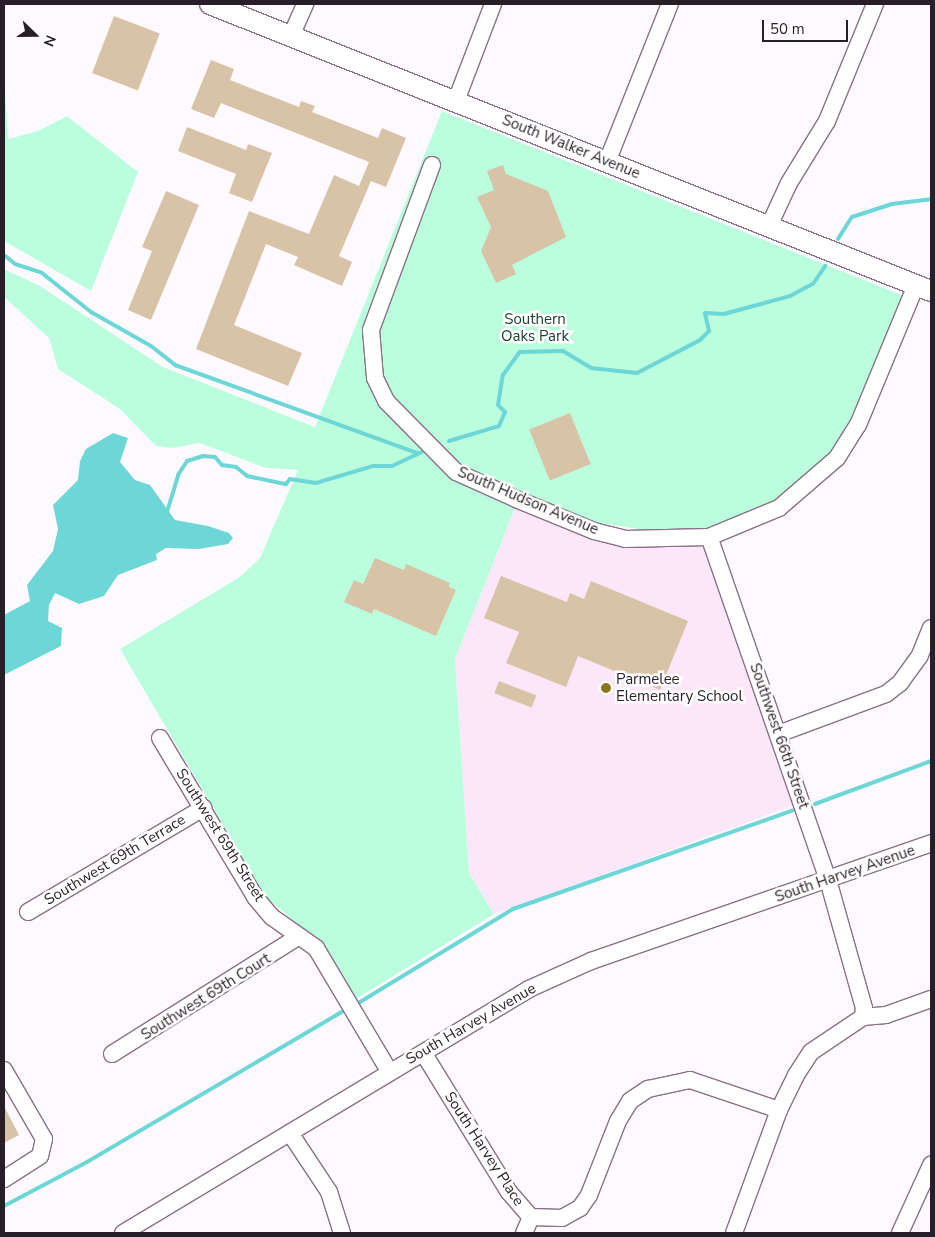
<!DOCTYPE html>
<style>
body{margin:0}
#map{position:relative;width:935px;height:1237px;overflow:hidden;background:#fef9fe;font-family:"Nunito Sans",sans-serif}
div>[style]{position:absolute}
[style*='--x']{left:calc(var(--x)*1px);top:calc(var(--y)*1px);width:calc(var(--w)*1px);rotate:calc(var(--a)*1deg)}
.built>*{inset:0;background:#fce7fa}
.green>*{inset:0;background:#bbfedd}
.water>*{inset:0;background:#6dd6d7}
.stream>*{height:4px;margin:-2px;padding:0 2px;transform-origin:2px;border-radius:2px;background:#6dd6d7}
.building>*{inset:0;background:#d9c3a7;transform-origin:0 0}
.roads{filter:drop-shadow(1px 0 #897187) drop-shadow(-1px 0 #897187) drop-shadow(0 1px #897187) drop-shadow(0 -1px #897187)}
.minor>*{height:16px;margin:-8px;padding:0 8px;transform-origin:8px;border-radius:8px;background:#fff}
.major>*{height:20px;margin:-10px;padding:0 10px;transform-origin:10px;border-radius:10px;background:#fff}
.dots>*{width:14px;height:14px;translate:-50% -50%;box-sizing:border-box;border:2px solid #fff;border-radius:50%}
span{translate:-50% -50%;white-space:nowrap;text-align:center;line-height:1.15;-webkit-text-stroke:5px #fff;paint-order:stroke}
.street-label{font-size:15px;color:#281e27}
.park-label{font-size:15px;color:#1c4131}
.poi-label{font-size:15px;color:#281e27}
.left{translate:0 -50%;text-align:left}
.frame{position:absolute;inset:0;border:5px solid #281e27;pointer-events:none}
.north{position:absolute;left:10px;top:10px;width:50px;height:50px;-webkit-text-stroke:4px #fff;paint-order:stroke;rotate:112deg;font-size:14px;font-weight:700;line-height:20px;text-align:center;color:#281e27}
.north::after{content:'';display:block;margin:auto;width:18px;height:22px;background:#281e27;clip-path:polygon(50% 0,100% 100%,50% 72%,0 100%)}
.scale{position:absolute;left:762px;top:20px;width:86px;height:22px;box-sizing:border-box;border:2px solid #281e27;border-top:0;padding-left:6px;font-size:15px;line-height:18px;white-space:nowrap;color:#281e27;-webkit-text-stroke:4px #fff;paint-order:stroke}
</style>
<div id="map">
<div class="built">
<div style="clip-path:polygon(516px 506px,606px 541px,650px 548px,694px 544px,705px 550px,794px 805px,494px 914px,469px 873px,455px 659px)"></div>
</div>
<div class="green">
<div style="clip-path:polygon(4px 73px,8px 139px,38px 131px,67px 116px,138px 172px,91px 291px,4px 241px)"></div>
<div style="clip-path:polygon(442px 111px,904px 296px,858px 412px,835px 449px,800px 485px,768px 507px,707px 529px,662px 533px,595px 522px,521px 493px,455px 659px,469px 873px,494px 914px,356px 999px,327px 950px,265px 896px,120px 649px,240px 577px,260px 558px,298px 470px,266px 468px,200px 443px,173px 448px,156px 446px,120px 409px,58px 369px,49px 338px,4px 297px,4px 269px,40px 286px,163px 367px,315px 427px)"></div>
</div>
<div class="water">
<div style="clip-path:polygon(113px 433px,128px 438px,120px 462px,135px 480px,150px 485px,175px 520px,208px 526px,229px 533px,233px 538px,228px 544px,199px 549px,166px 548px,156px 554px,157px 560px,118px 575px,104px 596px,79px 604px,55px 593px,49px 605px,48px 621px,62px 628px,61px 646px,4px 675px,4px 615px,30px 601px,27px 585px,53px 551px,58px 529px,53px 505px,78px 480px,80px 461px,86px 449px)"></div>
</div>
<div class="stream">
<div style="--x:838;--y:239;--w:26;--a:-58"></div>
<div style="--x:852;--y:217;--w:42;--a:-18"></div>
<div style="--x:892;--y:204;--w:39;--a:-7"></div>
<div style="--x:4;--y:255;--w:14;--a:39"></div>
<div style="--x:15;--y:264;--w:28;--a:18"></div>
<div style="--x:42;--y:273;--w:63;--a:38.5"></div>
<div style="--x:91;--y:312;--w:69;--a:29.5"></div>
<div style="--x:151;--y:346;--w:31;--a:38"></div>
<div style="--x:175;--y:365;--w:258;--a:20"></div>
<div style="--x:449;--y:441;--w:52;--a:-16.7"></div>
<div style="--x:499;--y:426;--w:15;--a:-67"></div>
<div style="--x:505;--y:412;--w:10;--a:-135"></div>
<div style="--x:498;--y:405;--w:30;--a:-81"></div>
<div style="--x:503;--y:375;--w:29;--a:-54"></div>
<div style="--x:520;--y:352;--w:43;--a:-1.3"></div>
<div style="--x:563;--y:351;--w:33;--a:31"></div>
<div style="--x:591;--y:368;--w:46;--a:6.2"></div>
<div style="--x:637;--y:373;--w:71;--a:-27.6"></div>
<div style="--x:700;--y:340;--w:13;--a:-45"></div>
<div style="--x:709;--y:331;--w:18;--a:-103"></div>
<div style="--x:705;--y:313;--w:19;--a:3"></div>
<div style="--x:724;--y:314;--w:68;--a:-15.3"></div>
<div style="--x:790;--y:296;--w:26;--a:-28"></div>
<div style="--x:813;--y:284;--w:22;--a:-56"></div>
<div style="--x:167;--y:512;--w:39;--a:-73"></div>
<div style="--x:178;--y:475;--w:17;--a:-57"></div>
<div style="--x:187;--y:461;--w:17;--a:-17"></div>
<div style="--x:203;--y:456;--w:12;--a:5"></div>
<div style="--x:215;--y:457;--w:11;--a:49"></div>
<div style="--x:222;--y:465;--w:14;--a:8"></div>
<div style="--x:236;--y:467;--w:14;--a:39"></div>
<div style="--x:247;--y:476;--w:40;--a:12"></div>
<div style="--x:286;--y:484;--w:6;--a:-51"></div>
<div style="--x:290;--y:479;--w:26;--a:9"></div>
<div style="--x:316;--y:483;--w:59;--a:-16.6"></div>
<div style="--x:373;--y:466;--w:19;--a:0"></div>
<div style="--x:392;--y:466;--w:33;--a:-25"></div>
<div style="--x:815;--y:804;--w:124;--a:-20.3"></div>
<div style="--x:360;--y:1002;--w:179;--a:-31.3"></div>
<div style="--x:513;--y:909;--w:296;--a:-19.4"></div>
<div style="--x:4;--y:1206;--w:94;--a:-27.9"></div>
<div style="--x:87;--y:1162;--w:296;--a:-30.5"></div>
</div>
<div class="building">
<div style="left:114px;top:16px;width:49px;height:61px;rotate:21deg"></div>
<div style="clip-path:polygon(211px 60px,234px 69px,230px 80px,299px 107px,301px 101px,315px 106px,312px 112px,378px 138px,382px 128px,406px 138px,386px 187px,371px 181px,339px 256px,352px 262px,342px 286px,294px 265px,298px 257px,266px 244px,234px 325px,302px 353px,288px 386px,196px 349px,249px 211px,309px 234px,334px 175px,359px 186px,369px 162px,221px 103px,214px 118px,191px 109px)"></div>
<div style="clip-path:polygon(187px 127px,246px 150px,248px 144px,272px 153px,252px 202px,229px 193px,236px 174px,178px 151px)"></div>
<div style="clip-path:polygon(503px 165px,506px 174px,548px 191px,566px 237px,512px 265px,516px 274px,496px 283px,481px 251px,491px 227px,477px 197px,494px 190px,487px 171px)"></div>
<div style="clip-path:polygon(166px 191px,199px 205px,151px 320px,128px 310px,152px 251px,142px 247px)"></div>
<div style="left:570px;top:413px;width:55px;height:44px;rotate:68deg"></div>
<div style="clip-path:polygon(375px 558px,404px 570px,406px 564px,450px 583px,449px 587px,456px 590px,436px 636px,374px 609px,372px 614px,344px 602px,354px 580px,363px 584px)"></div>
<div style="clip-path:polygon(501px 576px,567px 602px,570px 593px,584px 599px,591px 581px,688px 621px,660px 690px,578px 656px,566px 687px,506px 663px,519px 632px,484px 618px)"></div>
<div style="left:499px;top:681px;width:40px;height:13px;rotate:21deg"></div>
<div style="clip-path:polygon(4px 1106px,19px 1135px,4px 1143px)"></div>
</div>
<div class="roads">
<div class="minor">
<div style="--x:291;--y:36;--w:35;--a:-66"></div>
<div style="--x:456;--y:101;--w:104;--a:-69.1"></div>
<div style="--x:607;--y:162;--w:170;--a:-68.3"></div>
<div style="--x:432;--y:165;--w:176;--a:110.3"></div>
<div style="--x:371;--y:330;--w:48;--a:85.2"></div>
<div style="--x:375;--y:378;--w:25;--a:64"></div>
<div style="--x:386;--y:401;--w:100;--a:45.4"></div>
<div style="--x:456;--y:472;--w:66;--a:24.2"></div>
<div style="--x:516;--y:499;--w:84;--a:22.3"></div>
<div style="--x:594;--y:531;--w:32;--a:14"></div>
<div style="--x:625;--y:539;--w:84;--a:-1.4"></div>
<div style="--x:769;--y:226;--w:47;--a:-65.1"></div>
<div style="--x:789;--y:183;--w:73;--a:-58.5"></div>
<div style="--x:827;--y:121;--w:126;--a:-67.7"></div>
<div style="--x:778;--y:734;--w:115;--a:-20.3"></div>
<div style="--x:886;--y:694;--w:18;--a:-38"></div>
<div style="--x:900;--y:683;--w:34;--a:-54"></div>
<div style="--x:920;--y:655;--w:29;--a:-68"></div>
<div style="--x:160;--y:738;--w:185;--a:59.1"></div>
<div style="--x:255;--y:897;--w:26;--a:50"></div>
<div style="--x:272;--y:917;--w:54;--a:35.2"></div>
<div style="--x:316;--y:948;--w:143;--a:59.3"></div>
<div style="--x:28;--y:912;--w:204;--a:-30.7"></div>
<div style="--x:863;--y:1017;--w:23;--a:-5"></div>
<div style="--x:886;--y:1015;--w:48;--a:-19.6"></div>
<div style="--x:112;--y:1054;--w:220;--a:-32.2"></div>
<div style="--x:424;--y:1054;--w:162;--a:58.4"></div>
<div style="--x:509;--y:1192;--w:33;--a:49"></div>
<div style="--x:531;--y:1217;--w:31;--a:2"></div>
<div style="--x:562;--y:1218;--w:21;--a:-29"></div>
<div style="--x:580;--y:1208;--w:16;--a:-55"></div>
<div style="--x:589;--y:1195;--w:79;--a:-68.6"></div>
<div style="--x:618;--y:1121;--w:23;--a:-59"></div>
<div style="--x:630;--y:1101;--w:22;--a:-34"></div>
<div style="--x:648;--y:1089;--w:43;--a:-12.1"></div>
<div style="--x:690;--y:1080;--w:94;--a:18.6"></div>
<div style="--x:4;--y:1070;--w:80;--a:59.9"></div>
<div style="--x:44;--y:1139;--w:17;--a:103"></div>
<div style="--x:40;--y:1156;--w:43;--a:147.4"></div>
<div style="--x:290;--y:1133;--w:71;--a:56.5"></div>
<div style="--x:329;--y:1192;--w:43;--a:72.4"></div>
<div style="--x:123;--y:1233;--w:474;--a:-31"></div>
<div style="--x:529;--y:989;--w:68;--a:-24.3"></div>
<div style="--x:591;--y:961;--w:360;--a:-19.1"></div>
<div style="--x:524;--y:1233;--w:17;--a:-66"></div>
<div style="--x:734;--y:1233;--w:131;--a:-69.9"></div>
<div style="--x:779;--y:1110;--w:39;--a:-64"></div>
<div style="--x:796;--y:1075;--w:27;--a:-57"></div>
<div style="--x:811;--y:1052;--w:63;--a:-33.9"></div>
<div style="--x:863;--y:1017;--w:9;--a:-84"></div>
<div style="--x:864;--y:1008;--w:133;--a:-105.7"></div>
<div style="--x:828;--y:880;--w:363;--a:-109.1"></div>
<div style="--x:709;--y:537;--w:76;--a:-22.5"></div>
<div style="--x:779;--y:508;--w:77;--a:-40.8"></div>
<div style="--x:837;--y:458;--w:39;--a:-58"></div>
<div style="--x:858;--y:425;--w:152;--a:-67.5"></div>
<div style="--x:900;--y:1233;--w:75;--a:-65.5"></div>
</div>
<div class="major">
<div style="--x:210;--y:4;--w:776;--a:21.71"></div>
</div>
</div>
<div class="dots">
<div style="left:606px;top:688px;background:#8c761a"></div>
</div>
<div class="street-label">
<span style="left:571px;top:147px;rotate:22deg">South Walker Avenue</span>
<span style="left:528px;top:501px;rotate:23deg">South Hudson Avenue</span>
<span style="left:779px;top:736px;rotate:71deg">Southwest 66th Street</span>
<span style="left:220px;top:835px;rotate:58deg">Southwest 69th Street</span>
<span style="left:115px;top:860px;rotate:-31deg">Southwest 69th Terrace</span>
<span style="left:845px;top:874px;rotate:-19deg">South Harvey Avenue</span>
<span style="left:206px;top:997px;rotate:-32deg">Southwest 69th Court</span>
<span style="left:471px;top:1024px;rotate:-30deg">South Harvey Avenue</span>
<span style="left:484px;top:1149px;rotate:57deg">South Harvey Place</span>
</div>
<div class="park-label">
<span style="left:535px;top:328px">Southern<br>Oaks Park</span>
</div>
<div class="poi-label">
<span class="left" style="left:616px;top:688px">Parmelee<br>Elementary School</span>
</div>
<div class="frame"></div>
<div class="north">N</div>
<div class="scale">50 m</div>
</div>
